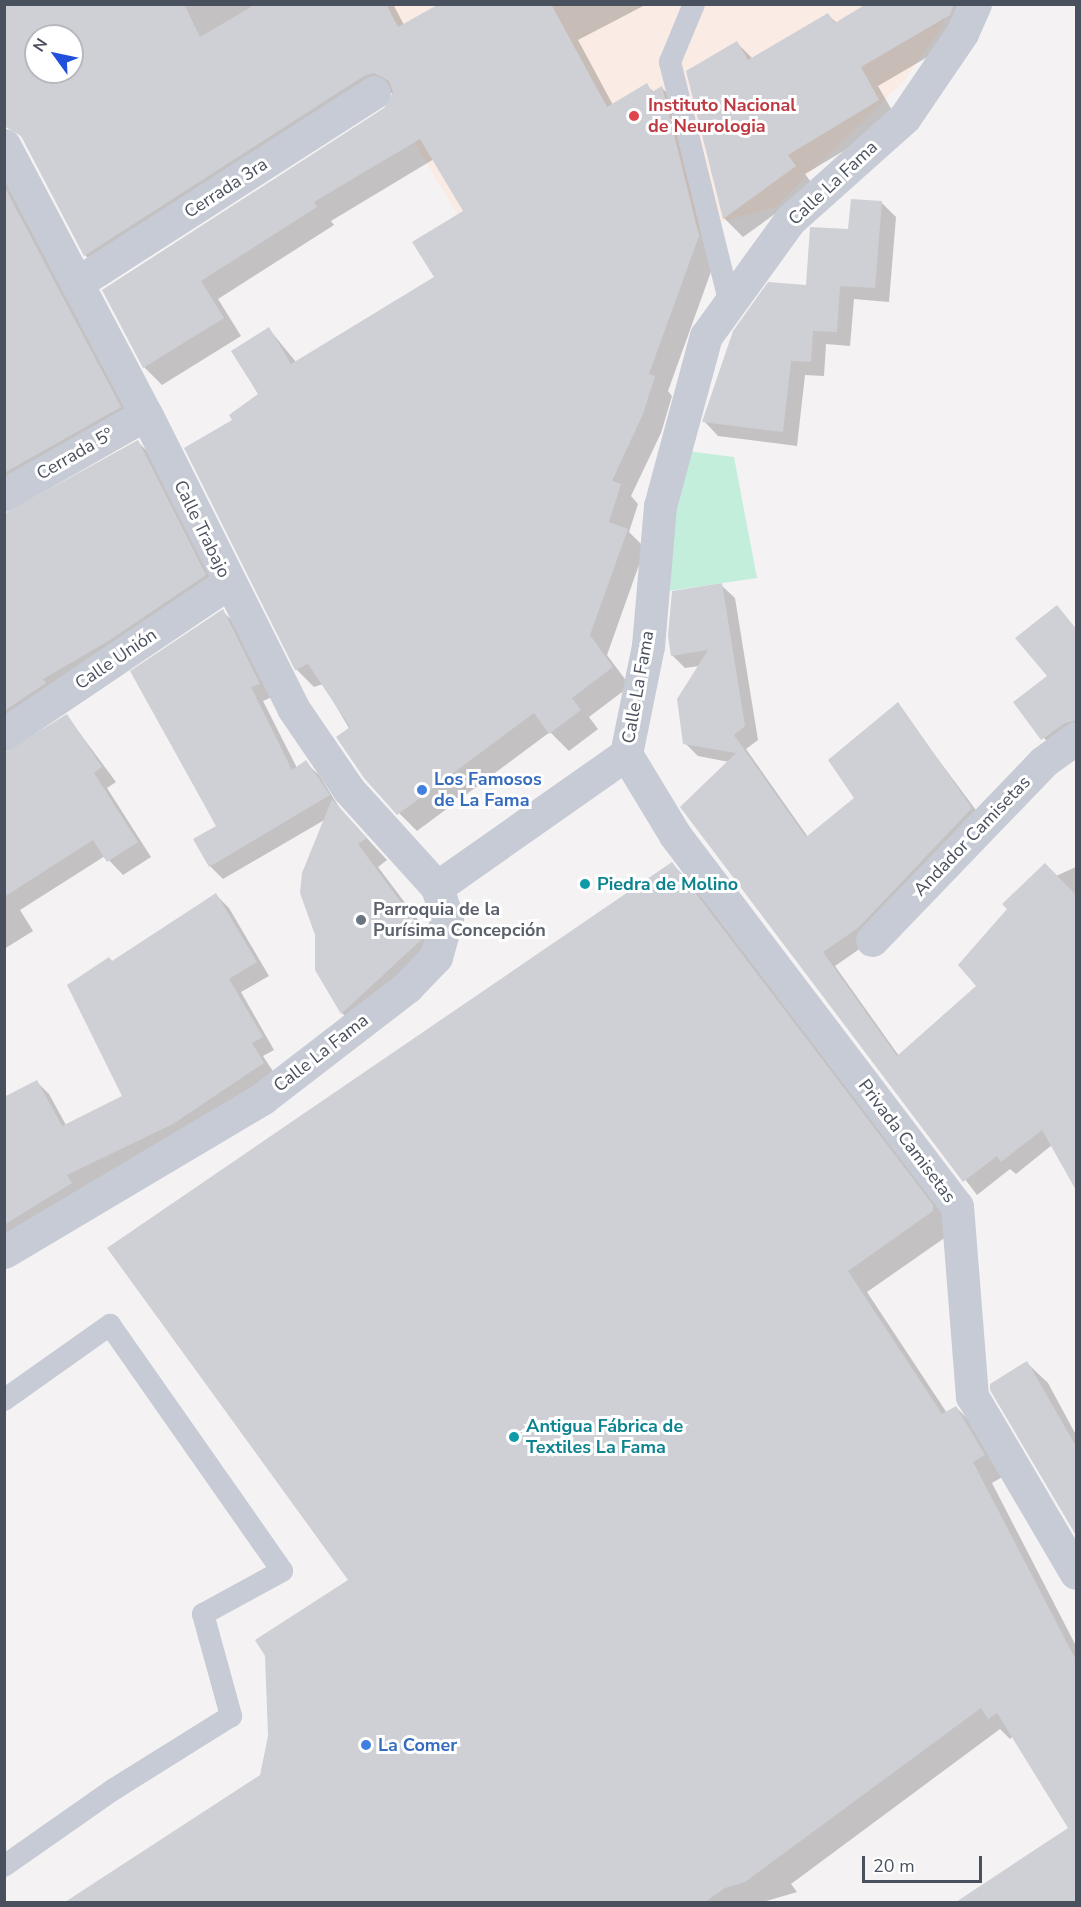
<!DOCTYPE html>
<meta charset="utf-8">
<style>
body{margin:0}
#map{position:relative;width:1081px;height:1907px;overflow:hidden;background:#f4f2f2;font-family:"Nunito Sans",sans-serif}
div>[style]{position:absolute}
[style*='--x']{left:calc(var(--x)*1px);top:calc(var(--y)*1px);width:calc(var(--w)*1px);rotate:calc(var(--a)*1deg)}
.medical>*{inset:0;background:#faebe5}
.green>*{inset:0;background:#c3eedc}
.shadow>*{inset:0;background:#0003}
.building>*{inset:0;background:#cfd0d5}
.lane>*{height:22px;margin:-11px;padding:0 11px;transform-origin:11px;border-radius:11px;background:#c6cbd5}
.street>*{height:33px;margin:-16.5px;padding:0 16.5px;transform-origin:16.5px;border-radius:16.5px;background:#c6cbd5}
.dots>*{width:16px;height:16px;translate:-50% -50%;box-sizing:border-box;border:3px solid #fff;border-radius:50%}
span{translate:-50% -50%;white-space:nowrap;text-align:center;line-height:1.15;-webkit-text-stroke:6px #fff;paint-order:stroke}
.health-label{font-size:18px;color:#be3a42;font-weight:700}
.left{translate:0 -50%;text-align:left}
.street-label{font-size:18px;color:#4a515e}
.shop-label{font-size:18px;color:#366cbe;font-weight:700}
.culture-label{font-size:18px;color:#0d838f;font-weight:700}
.worship-label{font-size:18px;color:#5b616d;font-weight:700}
.frame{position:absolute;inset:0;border:6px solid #4a515e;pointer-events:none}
.north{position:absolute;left:24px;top:24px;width:60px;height:60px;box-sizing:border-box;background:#fff;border:2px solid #b7b9bf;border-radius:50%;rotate:303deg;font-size:16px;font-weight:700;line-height:24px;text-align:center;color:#4a515e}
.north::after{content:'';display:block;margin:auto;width:21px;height:27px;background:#2250dd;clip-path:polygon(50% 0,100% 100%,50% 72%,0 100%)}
.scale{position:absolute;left:862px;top:1856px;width:120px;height:27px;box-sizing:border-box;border:3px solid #4a515e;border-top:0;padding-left:8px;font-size:18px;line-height:21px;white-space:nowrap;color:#4a515e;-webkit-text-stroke:4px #fff;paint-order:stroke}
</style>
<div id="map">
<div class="medical">
<div style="clip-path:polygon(340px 5px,951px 5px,940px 30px,903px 82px,775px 207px,499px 285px,419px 150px)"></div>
</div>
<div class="green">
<div style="clip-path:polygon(687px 451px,734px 457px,757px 578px,661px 592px,668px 508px)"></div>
</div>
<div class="shadow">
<div style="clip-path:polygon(evenodd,4px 4px,393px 4px,404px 25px,442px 4px,647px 4px,578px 40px,613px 105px,646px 85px,654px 92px,662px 88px,680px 106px,717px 255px,668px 391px,672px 396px,661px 433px,631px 496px,638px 504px,629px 532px,645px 548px,607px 655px,630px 686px,589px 717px,598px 729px,569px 751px,550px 732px,417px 831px,399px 813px,323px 684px,314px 687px,296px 669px,234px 420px,260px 395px,269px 329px,296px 362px,436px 278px,465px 212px,434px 159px,331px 221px,334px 225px,218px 299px,241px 336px,162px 385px,144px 367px,103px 290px,385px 109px,392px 101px,392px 93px,382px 94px,103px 273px,85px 255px,24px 139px,13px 128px,4px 4px,36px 36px,72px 36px,72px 72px,36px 72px,36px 36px)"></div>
<div style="clip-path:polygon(868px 4px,969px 4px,955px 41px,878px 86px,897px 119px,805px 174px,814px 186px,743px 237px,724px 218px,688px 72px,737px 43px,753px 59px,828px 15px,837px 23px)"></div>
<div style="clip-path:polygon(4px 176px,134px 421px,4px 497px)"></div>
<div style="clip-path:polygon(882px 203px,896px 217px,889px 302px,854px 299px,850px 346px,826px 344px,824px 376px,805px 375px,797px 446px,718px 436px,704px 421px,850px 230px)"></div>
<div style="clip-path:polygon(138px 442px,152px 456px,219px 590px,4px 737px,4px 513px,14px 513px)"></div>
<div style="clip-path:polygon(721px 585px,735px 598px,758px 740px,746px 749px,808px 837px,857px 798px,897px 704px,984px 821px,871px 941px,835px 966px,899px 1056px,978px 986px,1056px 876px,1076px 867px,1076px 1189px,1052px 1145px,1016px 1174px,1010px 1169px,977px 1195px,682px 807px,729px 762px,698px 756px,685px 743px,700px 666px,685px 668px,672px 655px)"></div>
<div style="clip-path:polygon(1057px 607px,1076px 629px,1076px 736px,1055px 751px,1015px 703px,1049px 677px)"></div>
<div style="clip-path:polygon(222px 611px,236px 624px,272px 697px,263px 701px,297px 768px,305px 762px,319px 775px,341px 810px,387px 860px,378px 867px,439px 948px,363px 1035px,342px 1013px,317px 970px,326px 819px,223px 879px,210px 866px,218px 826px)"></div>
<div style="clip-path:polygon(67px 716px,116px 782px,107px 788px,151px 857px,123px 875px,105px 856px,20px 910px,33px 931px,4px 949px,4px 754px)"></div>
<div style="clip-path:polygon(672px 864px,692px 884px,953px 1227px,953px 1232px,867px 1292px,947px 1413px,956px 1407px,976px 1428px,1004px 1476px,992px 1483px,1076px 1646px,1076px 1902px,958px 1902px,1070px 1828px,1013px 1736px,1010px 1739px,1000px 1729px,791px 1884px,797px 1892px,763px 1902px,67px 1902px,261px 1776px)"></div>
<div style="clip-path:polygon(216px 895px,229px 908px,269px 976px,241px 992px,274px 1050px,263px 1056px,276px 1076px,4px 1242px,4px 1099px,36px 1081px,49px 1094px,66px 1125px,124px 1097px,113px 963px)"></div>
<div style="clip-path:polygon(1027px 1363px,1048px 1383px,1076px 1435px,1076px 1535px)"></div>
</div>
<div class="building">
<div style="clip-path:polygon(evenodd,4px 4px,184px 4px,200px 37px,256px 4px,386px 4px,398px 27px,439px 4px,551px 4px,607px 107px,647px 83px,652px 92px,662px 86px,699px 236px,649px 374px,655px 376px,643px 414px,612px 481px,621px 484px,609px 522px,628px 529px,590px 635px,613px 667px,572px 698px,581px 710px,549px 734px,534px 713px,397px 815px,364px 778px,336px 737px,350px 727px,308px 664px,295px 670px,184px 448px,232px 420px,229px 415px,258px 394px,231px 351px,269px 327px,291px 364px,434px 277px,412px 242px,463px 211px,420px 139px,314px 202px,317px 207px,201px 281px,224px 318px,143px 368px,102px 290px,384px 108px,393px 92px,389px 81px,374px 73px,364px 76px,84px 256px,21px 136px,4px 126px,4px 4px,36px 36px,72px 36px,72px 72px,36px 72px,36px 36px)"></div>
<div style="clip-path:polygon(866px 4px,954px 4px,950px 15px,861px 67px,879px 100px,788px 155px,796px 166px,723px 219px,686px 71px,737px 41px,748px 60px,828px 13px,835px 23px)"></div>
<div style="clip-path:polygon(4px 186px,121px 407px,4px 473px)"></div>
<div style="clip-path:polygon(851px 199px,882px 201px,875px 288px,840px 286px,837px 332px,813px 331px,811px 362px,791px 361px,783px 432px,702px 422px,733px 331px,768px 282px,806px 285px,810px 227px,848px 229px)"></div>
<div style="clip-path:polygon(138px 440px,206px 575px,110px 640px,43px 679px,46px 683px,4px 711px,4px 514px)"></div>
<div style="clip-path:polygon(722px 583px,745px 726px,734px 735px,806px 837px,854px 798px,828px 760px,898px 702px,972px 808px,858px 928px,823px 952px,897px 1056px,976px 986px,958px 965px,1007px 909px,1002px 904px,1045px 863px,1077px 896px,1077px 1192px,1042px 1130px,1001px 1162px,997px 1156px,963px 1182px,680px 807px,736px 753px,683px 744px,677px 699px,708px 650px,671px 656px,668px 636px,672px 591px)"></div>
<div style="clip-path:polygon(1057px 605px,1077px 630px,1077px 720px,1065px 723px,1041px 740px,1013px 702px,1047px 676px,1015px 638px)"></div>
<div style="clip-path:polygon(223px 609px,260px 684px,251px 687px,292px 770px,306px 760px,330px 795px,209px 867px,193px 839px,216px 826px,130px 671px)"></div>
<div style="clip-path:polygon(67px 714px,102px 767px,94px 773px,138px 842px,107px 862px,93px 840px,4px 897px,4px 753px)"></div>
<div style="clip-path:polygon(332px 799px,367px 838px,358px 844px,418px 925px,421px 940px,341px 1014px,315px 970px,315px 935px,300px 893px,302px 873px)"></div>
<div style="clip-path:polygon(672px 862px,933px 1205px,933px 1211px,848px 1271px,942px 1414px,956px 1406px,985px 1455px,973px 1462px,1077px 1662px,1077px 1902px,956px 1902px,1068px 1828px,997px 1713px,988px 1719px,981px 1708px,745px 1882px,725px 1888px,705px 1902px,65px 1902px,260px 1775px,268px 1736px,265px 1656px,255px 1640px,348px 1580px,107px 1248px)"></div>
<div style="clip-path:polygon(216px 893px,257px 962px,229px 979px,263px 1037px,252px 1043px,264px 1063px,173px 1124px,67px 1175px,72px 1183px,4px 1225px,4px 1097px,37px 1080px,62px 1126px,122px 1096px,67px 985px,109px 957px,112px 961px)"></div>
<div style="clip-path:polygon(1027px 1361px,1077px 1448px,1077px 1537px,990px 1390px,990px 1384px)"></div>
</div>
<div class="lane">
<div style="--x:694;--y:4;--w:63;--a:112.5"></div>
<div style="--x:670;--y:62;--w:249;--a:76.1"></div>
<div style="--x:4;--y:1400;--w:130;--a:-35.3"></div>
<div style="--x:110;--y:1325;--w:300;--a:55"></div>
<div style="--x:282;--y:1571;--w:90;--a:151.4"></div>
<div style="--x:203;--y:1614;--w:106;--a:74.6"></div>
<div style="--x:231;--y:1716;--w:138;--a:148"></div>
<div style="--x:114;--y:1789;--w:134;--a:145"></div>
</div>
<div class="street">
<div style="--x:4;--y:145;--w:304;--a:62.2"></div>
<div style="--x:146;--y:414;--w:329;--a:63.4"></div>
<div style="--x:293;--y:708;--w:99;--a:55.7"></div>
<div style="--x:349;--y:790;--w:131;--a:47.8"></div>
<div style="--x:77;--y:283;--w:353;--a:-32.7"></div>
<div style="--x:4;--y:495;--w:163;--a:-29.7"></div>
<div style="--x:4;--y:734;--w:270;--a:-34"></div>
<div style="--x:626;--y:754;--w:95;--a:58.8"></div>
<div style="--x:675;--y:835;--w:466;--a:52.8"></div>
<div style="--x:957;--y:1206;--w:191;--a:85.5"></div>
<div style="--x:972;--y:1396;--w:205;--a:59.6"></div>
<div style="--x:872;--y:940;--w:247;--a:-46.1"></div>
<div style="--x:1043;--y:762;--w:41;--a:-36"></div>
<div style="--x:4;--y:1252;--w:301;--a:-30.7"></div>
<div style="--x:263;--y:1098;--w:182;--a:-37.6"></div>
<div style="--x:407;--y:987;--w:42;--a:-46"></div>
<div style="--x:436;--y:957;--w:41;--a:-74.2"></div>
<div style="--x:447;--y:918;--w:33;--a:-108"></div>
<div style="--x:437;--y:887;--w:231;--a:-35.1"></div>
<div style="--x:626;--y:754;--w:110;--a:-78.5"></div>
<div style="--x:648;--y:646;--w:141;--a:-85.1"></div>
<div style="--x:660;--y:506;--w:176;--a:-74.9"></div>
<div style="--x:706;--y:336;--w:143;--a:-54.1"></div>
<div style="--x:790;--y:220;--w:154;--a:-41.8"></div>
<div style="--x:905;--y:117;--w:102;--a:-55.8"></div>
<div style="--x:962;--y:33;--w:32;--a:-66"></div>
</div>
<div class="dots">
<div style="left:634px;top:116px;background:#e0444e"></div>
<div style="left:422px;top:790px;background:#3f7fe0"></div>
<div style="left:585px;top:884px;background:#0f9aa8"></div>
<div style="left:361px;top:920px;background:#6b7280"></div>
<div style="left:514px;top:1437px;background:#0f9aa8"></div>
<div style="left:366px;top:1745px;background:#3f7fe0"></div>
</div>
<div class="health-label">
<span class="left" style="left:648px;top:116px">Instituto Nacional<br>de Neurologia</span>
</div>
<div class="street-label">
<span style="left:833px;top:183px;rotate:-43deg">Calle La Fama</span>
<span style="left:226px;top:188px;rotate:-33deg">Cerrada 3ra</span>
<span style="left:75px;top:454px;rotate:-30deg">Cerrada 5º</span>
<span style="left:202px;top:529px;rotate:64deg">Calle Trabajo</span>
<span style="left:116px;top:659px;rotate:-34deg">Calle Unión</span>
<span style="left:638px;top:687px;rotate:-80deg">Calle La Fama</span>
<span style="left:972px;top:836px;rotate:-46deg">Andador Camisetas</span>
<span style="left:321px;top:1053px;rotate:-38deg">Calle La Fama</span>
<span style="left:907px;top:1141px;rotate:53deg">Privada Camisetas</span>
</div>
<div class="shop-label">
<span class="left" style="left:434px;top:790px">Los Famosos<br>de La Fama</span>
<span class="left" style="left:378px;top:1745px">La Comer</span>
</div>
<div class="culture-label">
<span class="left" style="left:597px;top:884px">Piedra de Molino</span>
<span class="left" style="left:526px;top:1437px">Antigua Fábrica de<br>Textiles La Fama</span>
</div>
<div class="worship-label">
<span class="left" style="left:373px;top:920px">Parroquia de la<br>Purísima Concepción</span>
</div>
<div class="frame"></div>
<div class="north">N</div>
<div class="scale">20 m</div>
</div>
